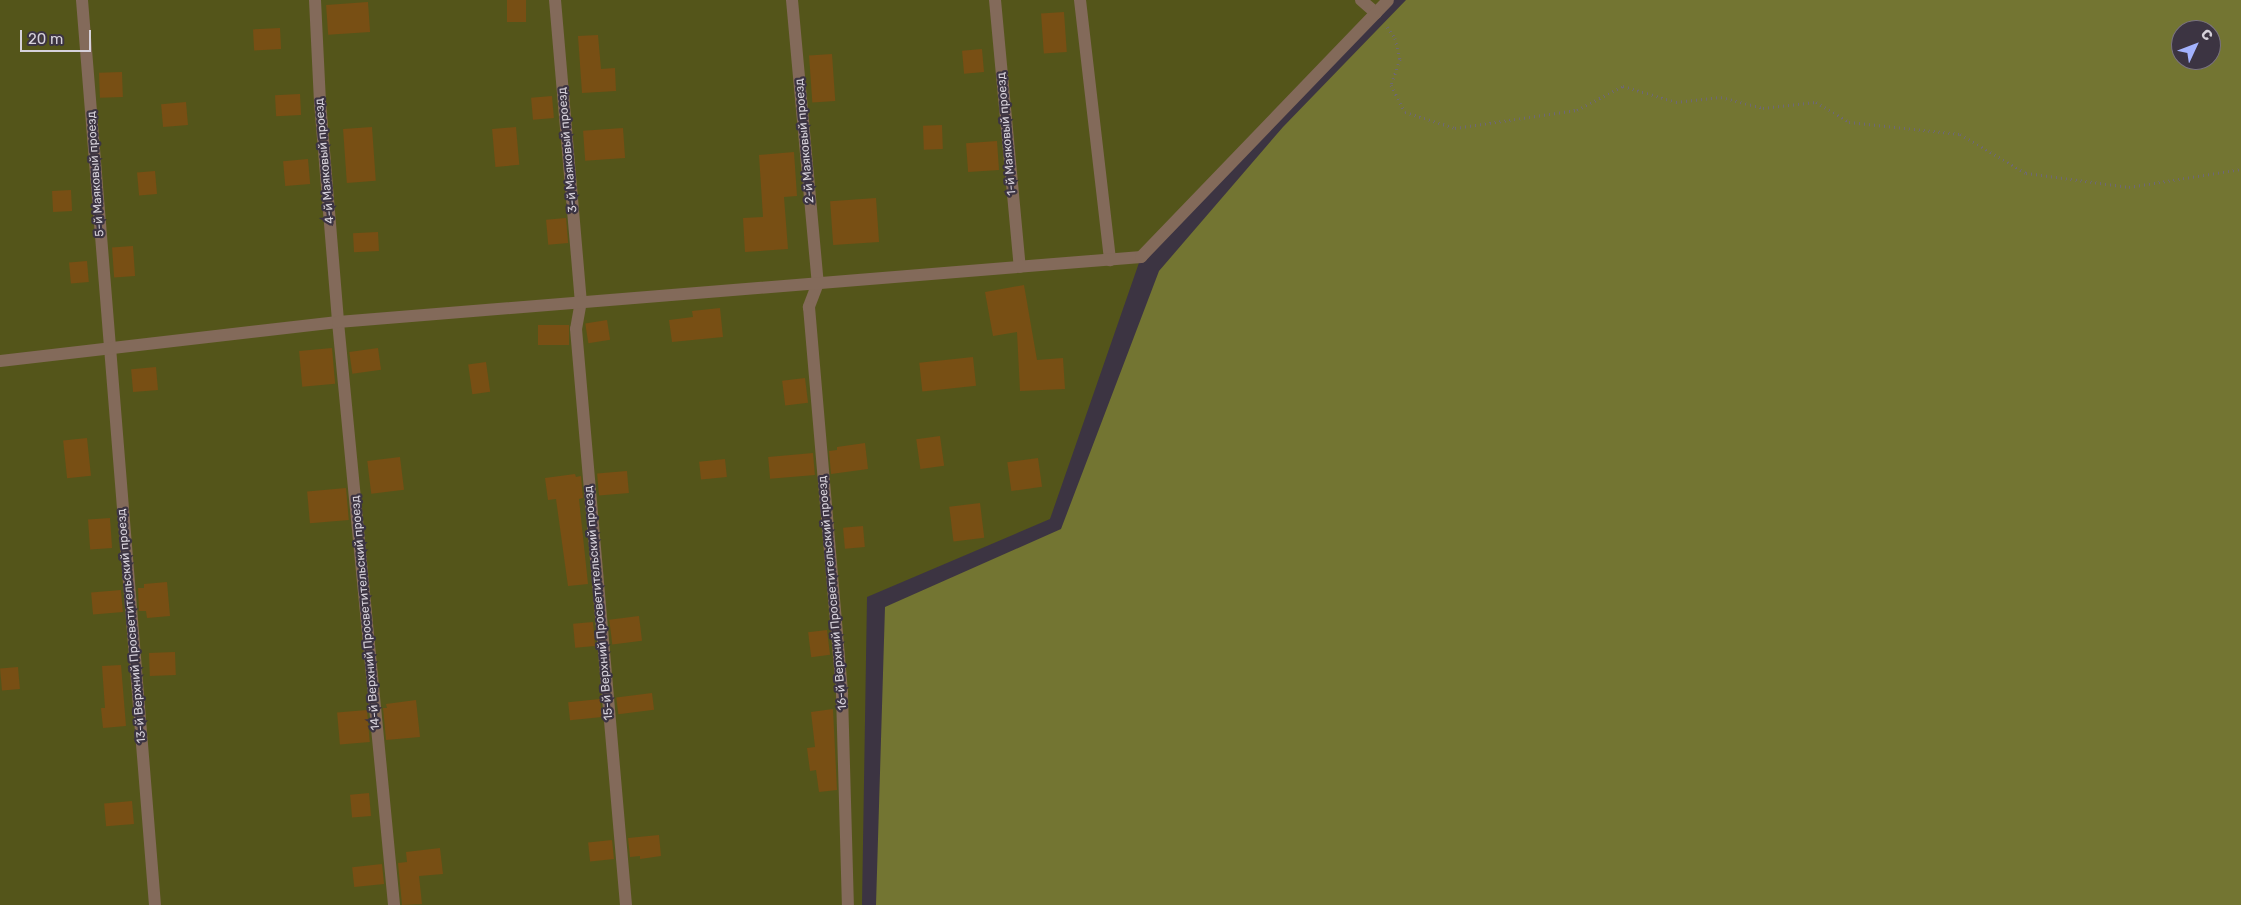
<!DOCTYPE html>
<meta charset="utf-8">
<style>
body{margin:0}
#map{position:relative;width:2241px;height:905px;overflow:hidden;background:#3c3442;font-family:Rubik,sans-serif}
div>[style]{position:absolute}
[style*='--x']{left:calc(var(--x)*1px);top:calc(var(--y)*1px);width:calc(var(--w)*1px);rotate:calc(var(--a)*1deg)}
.green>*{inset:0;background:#54551a}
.forest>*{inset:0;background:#737532}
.building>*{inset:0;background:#784f14;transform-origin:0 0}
.path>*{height:3px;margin-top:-1.5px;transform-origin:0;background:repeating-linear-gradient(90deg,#6e6774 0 1px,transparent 0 5px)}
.minor>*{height:12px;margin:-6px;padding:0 6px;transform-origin:6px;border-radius:6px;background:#836a5a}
span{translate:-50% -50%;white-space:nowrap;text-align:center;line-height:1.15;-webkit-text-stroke:4.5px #3c3442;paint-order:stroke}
.street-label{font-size:12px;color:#d6d1da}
.north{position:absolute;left:2171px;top:20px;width:50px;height:50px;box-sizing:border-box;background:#3c3442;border:1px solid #7a737f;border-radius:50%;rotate:47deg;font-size:14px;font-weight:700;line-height:20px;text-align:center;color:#d6d1da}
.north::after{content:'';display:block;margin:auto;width:18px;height:22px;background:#a3b2fd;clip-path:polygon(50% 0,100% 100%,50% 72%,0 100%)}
.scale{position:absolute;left:20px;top:30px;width:71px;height:22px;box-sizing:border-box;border:2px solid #d6d1da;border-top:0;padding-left:6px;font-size:15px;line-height:18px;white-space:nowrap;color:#d6d1da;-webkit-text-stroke:4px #3c3442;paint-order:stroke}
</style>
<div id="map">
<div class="green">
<div style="clip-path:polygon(0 0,1388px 0,1141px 257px,1050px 519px,867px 597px,862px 905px,0 905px)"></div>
</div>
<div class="forest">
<div style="clip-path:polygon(evenodd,1406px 0,2241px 0,2241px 905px,876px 905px,885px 607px,1061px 529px,1159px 271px,1283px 127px,1406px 0,2181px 30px,2211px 30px,2211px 60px,2181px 60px,2181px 30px)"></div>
</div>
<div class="building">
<div style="left:507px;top:0;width:19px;height:22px"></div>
<div style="left:368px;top:2px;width:30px;height:42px;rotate:86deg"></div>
<div style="left:1064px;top:12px;width:40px;height:23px;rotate:86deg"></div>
<div style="left:280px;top:28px;width:21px;height:27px;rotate:87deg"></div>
<div style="clip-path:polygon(598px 35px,601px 69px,615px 68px,616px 91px,582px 93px,578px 36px)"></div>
<div style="left:982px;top:49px;width:23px;height:20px;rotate:85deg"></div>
<div style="left:832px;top:54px;width:47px;height:23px;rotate:86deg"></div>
<div style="left:122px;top:72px;width:25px;height:23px;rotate:88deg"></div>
<div style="left:300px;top:94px;width:21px;height:25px;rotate:87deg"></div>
<div style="left:552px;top:96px;width:22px;height:21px;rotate:85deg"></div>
<div style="left:186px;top:102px;width:23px;height:25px;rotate:85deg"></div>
<div style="left:942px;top:125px;width:24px;height:19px;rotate:88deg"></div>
<div style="left:372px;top:127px;width:54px;height:29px;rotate:86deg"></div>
<div style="left:516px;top:127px;width:38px;height:24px;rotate:85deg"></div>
<div style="left:623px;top:128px;width:30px;height:40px;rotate:86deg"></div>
<div style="left:997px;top:141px;width:29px;height:31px;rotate:86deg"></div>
<div style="clip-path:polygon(794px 152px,797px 196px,784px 197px,788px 249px,745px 252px,743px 218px,763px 217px,759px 155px)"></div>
<div style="left:308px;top:159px;width:25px;height:25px;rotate:85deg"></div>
<div style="left:155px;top:171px;width:23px;height:18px;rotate:85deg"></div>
<div style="left:71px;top:190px;width:21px;height:19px;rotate:87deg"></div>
<div style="left:876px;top:198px;width:44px;height:46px;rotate:86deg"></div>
<div style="left:566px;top:218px;width:25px;height:20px;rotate:85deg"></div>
<div style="left:378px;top:232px;width:19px;height:25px;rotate:87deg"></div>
<div style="left:133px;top:246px;width:30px;height:21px;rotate:86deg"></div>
<div style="left:87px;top:261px;width:21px;height:18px;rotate:85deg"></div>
<div style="clip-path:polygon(1024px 285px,1037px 360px,1063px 358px,1065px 389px,1020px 391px,1017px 332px,993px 336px,985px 292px)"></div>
<div style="clip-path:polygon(720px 308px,723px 337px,672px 342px,669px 320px,693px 317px,692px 311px)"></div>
<div style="left:607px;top:320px;width:20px;height:22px;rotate:81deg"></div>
<div style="left:569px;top:325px;width:20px;height:31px;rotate:90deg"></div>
<div style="left:332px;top:348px;width:36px;height:33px;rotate:85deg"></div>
<div style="left:378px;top:348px;width:22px;height:29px;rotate:82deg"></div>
<div style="left:973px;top:357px;width:29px;height:54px;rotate:84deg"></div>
<div style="left:486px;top:362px;width:30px;height:18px;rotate:82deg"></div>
<div style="left:156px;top:367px;width:23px;height:25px;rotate:85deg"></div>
<div style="left:805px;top:378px;width:25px;height:23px;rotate:83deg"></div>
<div style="left:940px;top:436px;width:30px;height:24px;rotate:82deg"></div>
<div style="left:87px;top:438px;width:38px;height:24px;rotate:84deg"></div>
<div style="clip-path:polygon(865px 443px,868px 469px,831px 474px,829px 451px,837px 450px,837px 447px)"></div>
<div style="left:813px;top:453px;width:22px;height:45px;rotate:85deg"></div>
<div style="left:400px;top:457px;width:33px;height:33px;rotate:83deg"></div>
<div style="left:1038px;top:458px;width:29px;height:31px;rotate:82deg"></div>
<div style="left:725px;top:459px;width:18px;height:26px;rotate:84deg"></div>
<div style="left:627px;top:471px;width:22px;height:30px;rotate:85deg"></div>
<div style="clip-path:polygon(575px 474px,576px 477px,581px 476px,583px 498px,579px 499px,588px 584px,568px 586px,556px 499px,548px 500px,545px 478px)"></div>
<div style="left:346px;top:488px;width:32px;height:39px;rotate:85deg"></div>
<div style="left:980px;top:503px;width:35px;height:31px;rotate:83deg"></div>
<div style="left:110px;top:518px;width:30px;height:22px;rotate:86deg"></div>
<div style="left:863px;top:526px;width:21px;height:20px;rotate:85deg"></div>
<div style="clip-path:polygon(167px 582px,170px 616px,147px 618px,146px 611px,139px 611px,138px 588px,144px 588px,144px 584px)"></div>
<div style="left:121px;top:590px;width:22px;height:30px;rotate:85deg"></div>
<div style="left:639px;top:616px;width:25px;height:30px;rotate:83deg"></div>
<div style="left:593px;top:622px;width:24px;height:20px;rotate:85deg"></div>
<div style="left:827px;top:630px;width:25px;height:19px;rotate:83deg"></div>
<div style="left:175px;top:652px;width:23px;height:26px;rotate:88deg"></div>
<div style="clip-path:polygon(121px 665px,126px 726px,103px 728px,101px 708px,105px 708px,102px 666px)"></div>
<div style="left:18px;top:667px;width:22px;height:18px;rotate:85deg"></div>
<div style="left:652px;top:693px;width:17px;height:36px;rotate:83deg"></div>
<div style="left:600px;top:699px;width:18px;height:32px;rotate:84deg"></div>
<div style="clip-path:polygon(416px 700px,420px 737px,386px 740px,383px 708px,387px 708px,386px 704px)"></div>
<div style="clip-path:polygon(833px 709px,837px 790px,819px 792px,816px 770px,810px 771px,807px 748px,815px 747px,811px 712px)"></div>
<div style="left:367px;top:710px;width:32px;height:30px;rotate:85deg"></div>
<div style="left:369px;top:793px;width:23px;height:19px;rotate:85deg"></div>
<div style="left:132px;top:801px;width:23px;height:28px;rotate:85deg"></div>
<div style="clip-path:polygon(659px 835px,661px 856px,640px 859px,640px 856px,630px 857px,628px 838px)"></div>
<div style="left:612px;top:840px;width:19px;height:24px;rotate:84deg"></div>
<div style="clip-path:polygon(440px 848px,443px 874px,419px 876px,422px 904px,402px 905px,398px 863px,407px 862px,406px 852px)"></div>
<div style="left:382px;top:864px;width:20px;height:30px;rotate:84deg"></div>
</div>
<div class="path">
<div style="--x:1387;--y:27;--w:14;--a:54"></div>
<div style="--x:1395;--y:38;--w:22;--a:77"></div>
<div style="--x:1400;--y:59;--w:28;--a:109"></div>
<div style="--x:1391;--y:85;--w:30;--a:63"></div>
<div style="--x:1405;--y:112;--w:52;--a:17.7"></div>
<div style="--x:1455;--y:128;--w:123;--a:-8.4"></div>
<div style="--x:1577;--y:110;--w:52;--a:-27.6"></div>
<div style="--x:1623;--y:86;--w:55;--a:16.8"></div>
<div style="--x:1676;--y:102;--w:45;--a:-6.3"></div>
<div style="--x:1721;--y:97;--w:43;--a:14.7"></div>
<div style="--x:1763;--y:108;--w:53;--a:-6.5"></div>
<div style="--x:1816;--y:102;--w:39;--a:31"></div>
<div style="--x:1849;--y:122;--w:112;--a:6.2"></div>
<div style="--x:1960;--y:134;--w:77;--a:30.6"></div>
<div style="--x:2026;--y:173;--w:104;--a:7.7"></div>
<div style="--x:2129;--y:187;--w:113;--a:-9.1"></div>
</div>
<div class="minor">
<div style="--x:82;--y:0;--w:908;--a:85.39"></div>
<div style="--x:315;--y:0;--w:102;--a:87.2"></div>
<div style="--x:320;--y:102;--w:221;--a:85.3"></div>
<div style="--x:338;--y:322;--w:586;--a:84.51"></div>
<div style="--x:555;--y:0;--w:302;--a:85.1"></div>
<div style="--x:581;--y:301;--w:28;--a:100"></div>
<div style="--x:576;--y:329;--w:578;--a:85.04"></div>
<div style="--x:792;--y:0;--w:284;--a:84.8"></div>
<div style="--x:818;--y:283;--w:26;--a:111"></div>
<div style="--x:809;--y:307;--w:388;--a:85.1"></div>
<div style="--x:842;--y:694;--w:211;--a:88.4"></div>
<div style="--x:995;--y:0;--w:268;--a:84.7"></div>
<div style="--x:1080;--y:0;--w:262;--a:83.4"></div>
<div style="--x:1361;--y:0;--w:20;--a:41"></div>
<div style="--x:0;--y:361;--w:340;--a:-6.6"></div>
<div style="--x:338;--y:322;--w:806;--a:-4.63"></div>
<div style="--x:1141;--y:257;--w:356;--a:-46.1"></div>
</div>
<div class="street-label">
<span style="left:1007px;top:134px;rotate:-95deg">1-й Маяковый проезд</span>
<span style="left:805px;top:141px;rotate:-95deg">2-й Маяковый проезд</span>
<span style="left:568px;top:150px;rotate:-95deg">3-й Маяковый проезд</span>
<span style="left:325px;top:161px;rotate:-95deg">4-й Маяковый проезд</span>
<span style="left:96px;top:174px;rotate:-94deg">5-й Маяковый проезд</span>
<span style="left:833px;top:593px;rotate:-95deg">16-й Верхний Просветительский проезд</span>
<span style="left:599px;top:603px;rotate:-95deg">15-й Верхний Просветительский проезд</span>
<span style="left:366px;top:613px;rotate:-95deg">14-й Верхний Просветительский проезд</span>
<span style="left:132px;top:626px;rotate:-95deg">13-й Верхний Просветительский проезд</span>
</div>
<div class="north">С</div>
<div class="scale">20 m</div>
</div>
